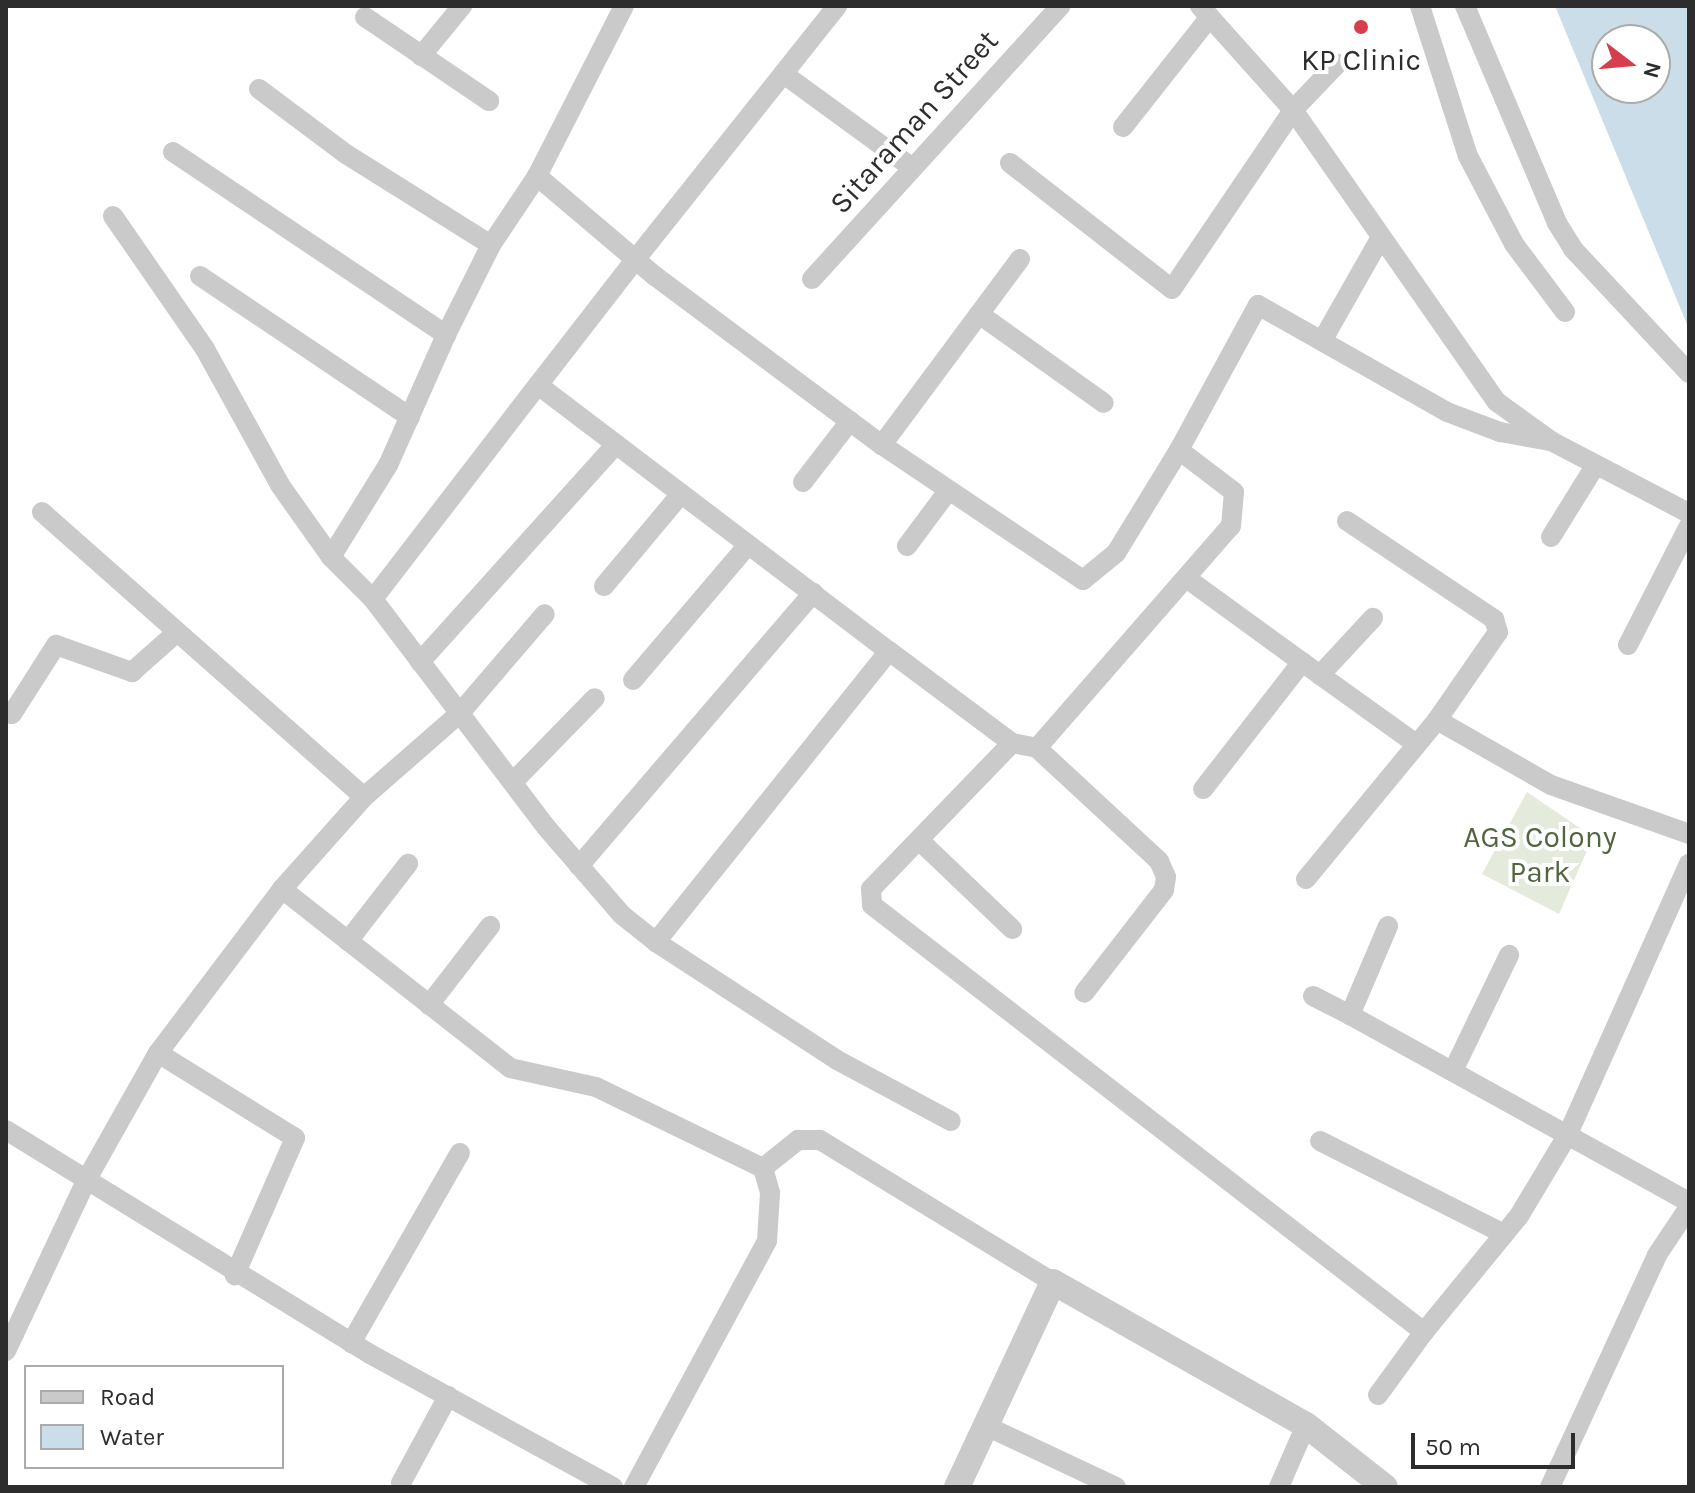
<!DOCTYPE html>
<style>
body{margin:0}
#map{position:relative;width:1695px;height:1493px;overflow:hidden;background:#fff;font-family:Karla,sans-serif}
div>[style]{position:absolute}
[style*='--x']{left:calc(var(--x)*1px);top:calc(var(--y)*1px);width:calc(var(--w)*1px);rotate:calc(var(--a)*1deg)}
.green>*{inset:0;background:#e4eadc}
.water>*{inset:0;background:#cadde8}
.minor>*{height:20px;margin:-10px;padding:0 10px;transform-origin:10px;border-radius:10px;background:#cacaca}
.tertiary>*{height:26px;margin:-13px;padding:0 13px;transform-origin:13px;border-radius:13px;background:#cacaca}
.dots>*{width:22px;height:22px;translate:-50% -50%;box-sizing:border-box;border:4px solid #fff;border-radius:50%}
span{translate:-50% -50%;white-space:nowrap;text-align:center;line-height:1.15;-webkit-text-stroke:8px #fff;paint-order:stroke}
.poi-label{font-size:30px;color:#2d2d2d}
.street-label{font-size:30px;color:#2d2d2d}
.park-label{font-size:30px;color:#52653f}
.frame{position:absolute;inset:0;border:8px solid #2d2d2d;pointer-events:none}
.legend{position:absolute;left:24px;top:1365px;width:260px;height:104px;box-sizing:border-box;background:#fff;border:2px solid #ababab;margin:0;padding:10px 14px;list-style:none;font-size:24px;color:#2d2d2d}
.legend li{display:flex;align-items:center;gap:16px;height:40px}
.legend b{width:40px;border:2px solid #ababab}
.north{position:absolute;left:1591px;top:24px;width:80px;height:80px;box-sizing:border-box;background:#fff;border:2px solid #ababab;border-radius:50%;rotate:106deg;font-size:22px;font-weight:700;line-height:32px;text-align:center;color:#2d2d2d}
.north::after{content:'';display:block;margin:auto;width:28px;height:36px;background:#d63e4d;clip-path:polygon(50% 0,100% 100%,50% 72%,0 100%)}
.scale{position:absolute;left:1411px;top:1433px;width:164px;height:36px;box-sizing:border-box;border:4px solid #2d2d2d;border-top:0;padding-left:10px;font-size:24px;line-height:28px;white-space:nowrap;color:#2d2d2d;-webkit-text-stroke:6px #fff;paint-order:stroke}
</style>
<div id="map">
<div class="green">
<div style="clip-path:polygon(1527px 792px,1593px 837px,1559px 914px,1482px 874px)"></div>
</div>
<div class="water">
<div style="clip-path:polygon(evenodd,1555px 6px,1689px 6px,1689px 329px,1555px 6px,1607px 40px,1655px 40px,1655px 88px,1607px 88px,1607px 40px)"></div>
</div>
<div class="minor">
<div style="--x:1200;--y:6;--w:140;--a:48.2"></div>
<div style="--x:1293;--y:110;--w:356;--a:55.1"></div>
<div style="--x:1497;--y:402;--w:67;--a:35.8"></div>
<div style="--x:1551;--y:441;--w:156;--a:27.6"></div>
<div style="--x:1420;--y:6;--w:157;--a:72.3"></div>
<div style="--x:1468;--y:156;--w:99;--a:62.4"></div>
<div style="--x:1514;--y:244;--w:85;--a:53.1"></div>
<div style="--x:1465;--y:6;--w:236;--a:67"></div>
<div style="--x:1557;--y:223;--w:31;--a:58"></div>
<div style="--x:1573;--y:249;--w:170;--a:46.9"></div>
<div style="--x:365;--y:17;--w:150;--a:34.1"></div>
<div style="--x:421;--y:56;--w:65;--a:-50.6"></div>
<div style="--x:785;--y:75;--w:156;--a:36.1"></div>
<div style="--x:259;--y:89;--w:109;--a:36.8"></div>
<div style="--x:346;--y:154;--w:171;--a:32.1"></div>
<div style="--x:491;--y:245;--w:101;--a:116.6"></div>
<div style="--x:1123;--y:127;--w:140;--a:-51.7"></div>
<div style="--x:173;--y:152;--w:329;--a:33.8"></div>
<div style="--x:446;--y:335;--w:142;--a:114"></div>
<div style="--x:388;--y:465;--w:108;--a:121.8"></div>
<div style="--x:1010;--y:163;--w:205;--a:37.9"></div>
<div style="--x:1172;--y:289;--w:216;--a:-55.9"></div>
<div style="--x:1293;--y:110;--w:64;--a:-46.3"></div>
<div style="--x:537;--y:176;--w:155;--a:40.3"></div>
<div style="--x:655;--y:276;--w:283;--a:36.7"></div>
<div style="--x:113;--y:216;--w:162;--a:55.3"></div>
<div style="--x:205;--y:349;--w:155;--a:61.1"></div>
<div style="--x:280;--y:485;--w:88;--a:54.7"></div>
<div style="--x:331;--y:557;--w:59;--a:45"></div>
<div style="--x:491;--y:245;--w:83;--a:-56.3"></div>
<div style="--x:537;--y:176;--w:191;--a:-62.9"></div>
<div style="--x:1020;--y:259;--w:232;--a:126.6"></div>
<div style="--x:882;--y:445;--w:242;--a:33.9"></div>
<div style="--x:1083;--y:580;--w:43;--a:-39.3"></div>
<div style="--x:1116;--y:553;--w:121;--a:-58.5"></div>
<div style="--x:200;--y:276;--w:253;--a:33.9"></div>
<div style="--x:812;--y:279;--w:369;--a:-47.7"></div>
<div style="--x:979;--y:314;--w:153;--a:35.5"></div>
<div style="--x:1322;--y:341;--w:117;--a:-60.4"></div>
<div style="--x:538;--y:385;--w:440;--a:37.2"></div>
<div style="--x:889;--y:651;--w:373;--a:128.7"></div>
<div style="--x:656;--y:942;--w:43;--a:-141.5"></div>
<div style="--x:622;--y:915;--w:116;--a:-130.8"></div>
<div style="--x:546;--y:827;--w:286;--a:-127.2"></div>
<div style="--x:373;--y:599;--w:270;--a:-52.4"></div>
<div style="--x:538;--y:385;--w:158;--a:-52.2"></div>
<div style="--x:635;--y:260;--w:325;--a:-51.5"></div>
<div style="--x:803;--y:482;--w:77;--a:-52.4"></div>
<div style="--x:1347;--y:521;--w:177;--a:33.7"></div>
<div style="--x:1494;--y:619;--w:14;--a:73"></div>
<div style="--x:1498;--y:632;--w:107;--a:124.7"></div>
<div style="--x:1551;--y:537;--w:84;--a:-58.2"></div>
<div style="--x:907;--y:546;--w:69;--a:-53.3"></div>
<div style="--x:1189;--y:580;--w:140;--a:36"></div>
<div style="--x:1302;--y:662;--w:161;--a:127.9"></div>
<div style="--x:604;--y:586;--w:120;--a:-50.1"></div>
<div style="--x:1628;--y:645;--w:134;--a:-62.9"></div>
<div style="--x:889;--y:651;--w:154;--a:36.8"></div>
<div style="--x:1012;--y:743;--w:203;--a:134"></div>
<div style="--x:871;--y:889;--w:16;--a:86"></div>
<div style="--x:872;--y:905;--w:698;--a:37.72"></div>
<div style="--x:1424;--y:1332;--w:150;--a:-50.7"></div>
<div style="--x:1519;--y:1216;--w:96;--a:-59.1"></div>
<div style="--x:1568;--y:1134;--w:296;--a:-65.9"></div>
<div style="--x:420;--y:662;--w:293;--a:-48"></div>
<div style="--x:1302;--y:662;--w:140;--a:35.7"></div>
<div style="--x:1320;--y:675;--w:78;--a:-47.1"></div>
<div style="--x:633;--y:680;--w:177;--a:-49.6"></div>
<div style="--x:6;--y:712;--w:6;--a:18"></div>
<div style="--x:12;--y:714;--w:82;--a:-57.5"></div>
<div style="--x:56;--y:645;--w:81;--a:19.6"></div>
<div style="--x:132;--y:672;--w:60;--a:-41.6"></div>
<div style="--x:1012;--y:743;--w:25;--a:11"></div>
<div style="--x:1037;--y:748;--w:295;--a:-48.9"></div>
<div style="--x:1231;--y:526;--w:34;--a:-85"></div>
<div style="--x:1234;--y:492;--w:69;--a:-142.6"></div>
<div style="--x:1179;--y:450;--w:165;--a:-61.4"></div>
<div style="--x:1258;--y:305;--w:217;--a:29.5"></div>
<div style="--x:1447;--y:412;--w:57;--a:20.7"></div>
<div style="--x:1500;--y:432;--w:52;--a:10"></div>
<div style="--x:1037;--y:748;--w:166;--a:42.8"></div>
<div style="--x:1159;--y:861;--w:17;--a:66"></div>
<div style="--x:1166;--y:877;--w:13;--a:99"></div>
<div style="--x:1164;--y:890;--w:130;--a:127.8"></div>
<div style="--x:513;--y:782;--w:117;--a:-45.7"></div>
<div style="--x:364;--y:797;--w:128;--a:-41.2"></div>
<div style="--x:460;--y:713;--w:130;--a:-49.4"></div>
<div style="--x:919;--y:840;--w:129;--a:43.7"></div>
<div style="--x:579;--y:866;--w:360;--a:-49.4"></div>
<div style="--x:1306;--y:879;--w:206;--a:-50.5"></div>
<div style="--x:1437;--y:720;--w:131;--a:29.7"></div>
<div style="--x:1551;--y:785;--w:146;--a:19.5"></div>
<div style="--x:282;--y:889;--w:290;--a:38.1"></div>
<div style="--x:510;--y:1068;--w:88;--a:12.5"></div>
<div style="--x:596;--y:1087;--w:186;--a:25.9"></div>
<div style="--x:763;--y:1168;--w:26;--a:74"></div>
<div style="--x:770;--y:1193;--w:48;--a:93.6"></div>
<div style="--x:767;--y:1241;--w:280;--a:118.4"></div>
<div style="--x:1388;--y:926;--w:97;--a:113.1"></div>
<div style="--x:1350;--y:1015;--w:387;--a:28.9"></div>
<div style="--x:348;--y:941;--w:98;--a:-52.1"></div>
<div style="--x:656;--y:942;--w:216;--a:33.1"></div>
<div style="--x:837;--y:1060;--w:129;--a:28.2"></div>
<div style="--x:1313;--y:996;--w:42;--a:27.2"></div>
<div style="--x:429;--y:1005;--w:100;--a:-52.3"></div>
<div style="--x:158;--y:1053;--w:161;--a:31.8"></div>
<div style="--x:295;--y:1138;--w:150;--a:113.7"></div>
<div style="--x:1453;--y:1071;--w:129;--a:-64.2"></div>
<div style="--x:6;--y:1130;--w:427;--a:31.6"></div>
<div style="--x:370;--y:1354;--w:277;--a:28.7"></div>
<div style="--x:1320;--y:1141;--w:206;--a:26.8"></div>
<div style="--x:763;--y:1168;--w:45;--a:-38.7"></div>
<div style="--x:798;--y:1140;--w:22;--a:0"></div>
<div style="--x:820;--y:1140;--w:273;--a:31.4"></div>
<div style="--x:351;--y:1343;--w:219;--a:-60.2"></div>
<div style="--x:6;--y:1351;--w:192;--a:-64.8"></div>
<div style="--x:88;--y:1177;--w:142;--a:-60.6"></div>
<div style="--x:158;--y:1053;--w:206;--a:-52.9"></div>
<div style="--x:282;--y:889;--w:123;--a:-48.3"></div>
<div style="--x:364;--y:797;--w:430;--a:-138.5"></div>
<div style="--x:1378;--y:1395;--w:78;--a:-53.9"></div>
<div style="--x:984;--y:1425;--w:146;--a:25.2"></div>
<div style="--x:401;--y:1483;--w:99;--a:-61.6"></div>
<div style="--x:1279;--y:1487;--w:68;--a:-66.5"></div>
<div style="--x:1550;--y:1487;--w:255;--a:-65.2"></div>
<div style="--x:1657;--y:1255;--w:58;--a:-56.3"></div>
</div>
<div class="tertiary">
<div style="--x:957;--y:1487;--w:226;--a:-64.9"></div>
<div style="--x:1053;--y:1282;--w:291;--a:29.5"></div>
<div style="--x:1306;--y:1425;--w:100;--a:38.1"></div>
</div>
<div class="dots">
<div style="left:1361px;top:27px;background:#d63e4d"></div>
</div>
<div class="poi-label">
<span style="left:1361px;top:60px">KP Clinic</span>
</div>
<div class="street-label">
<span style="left:914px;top:122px;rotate:-48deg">Sitaraman Street</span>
</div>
<div class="park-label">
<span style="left:1540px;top:854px">AGS Colony<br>Park</span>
</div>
<div class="frame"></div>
<ul class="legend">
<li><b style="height:10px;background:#cacaca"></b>Road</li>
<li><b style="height:22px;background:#cadde8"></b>Water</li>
</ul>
<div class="north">N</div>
<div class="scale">50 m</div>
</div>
